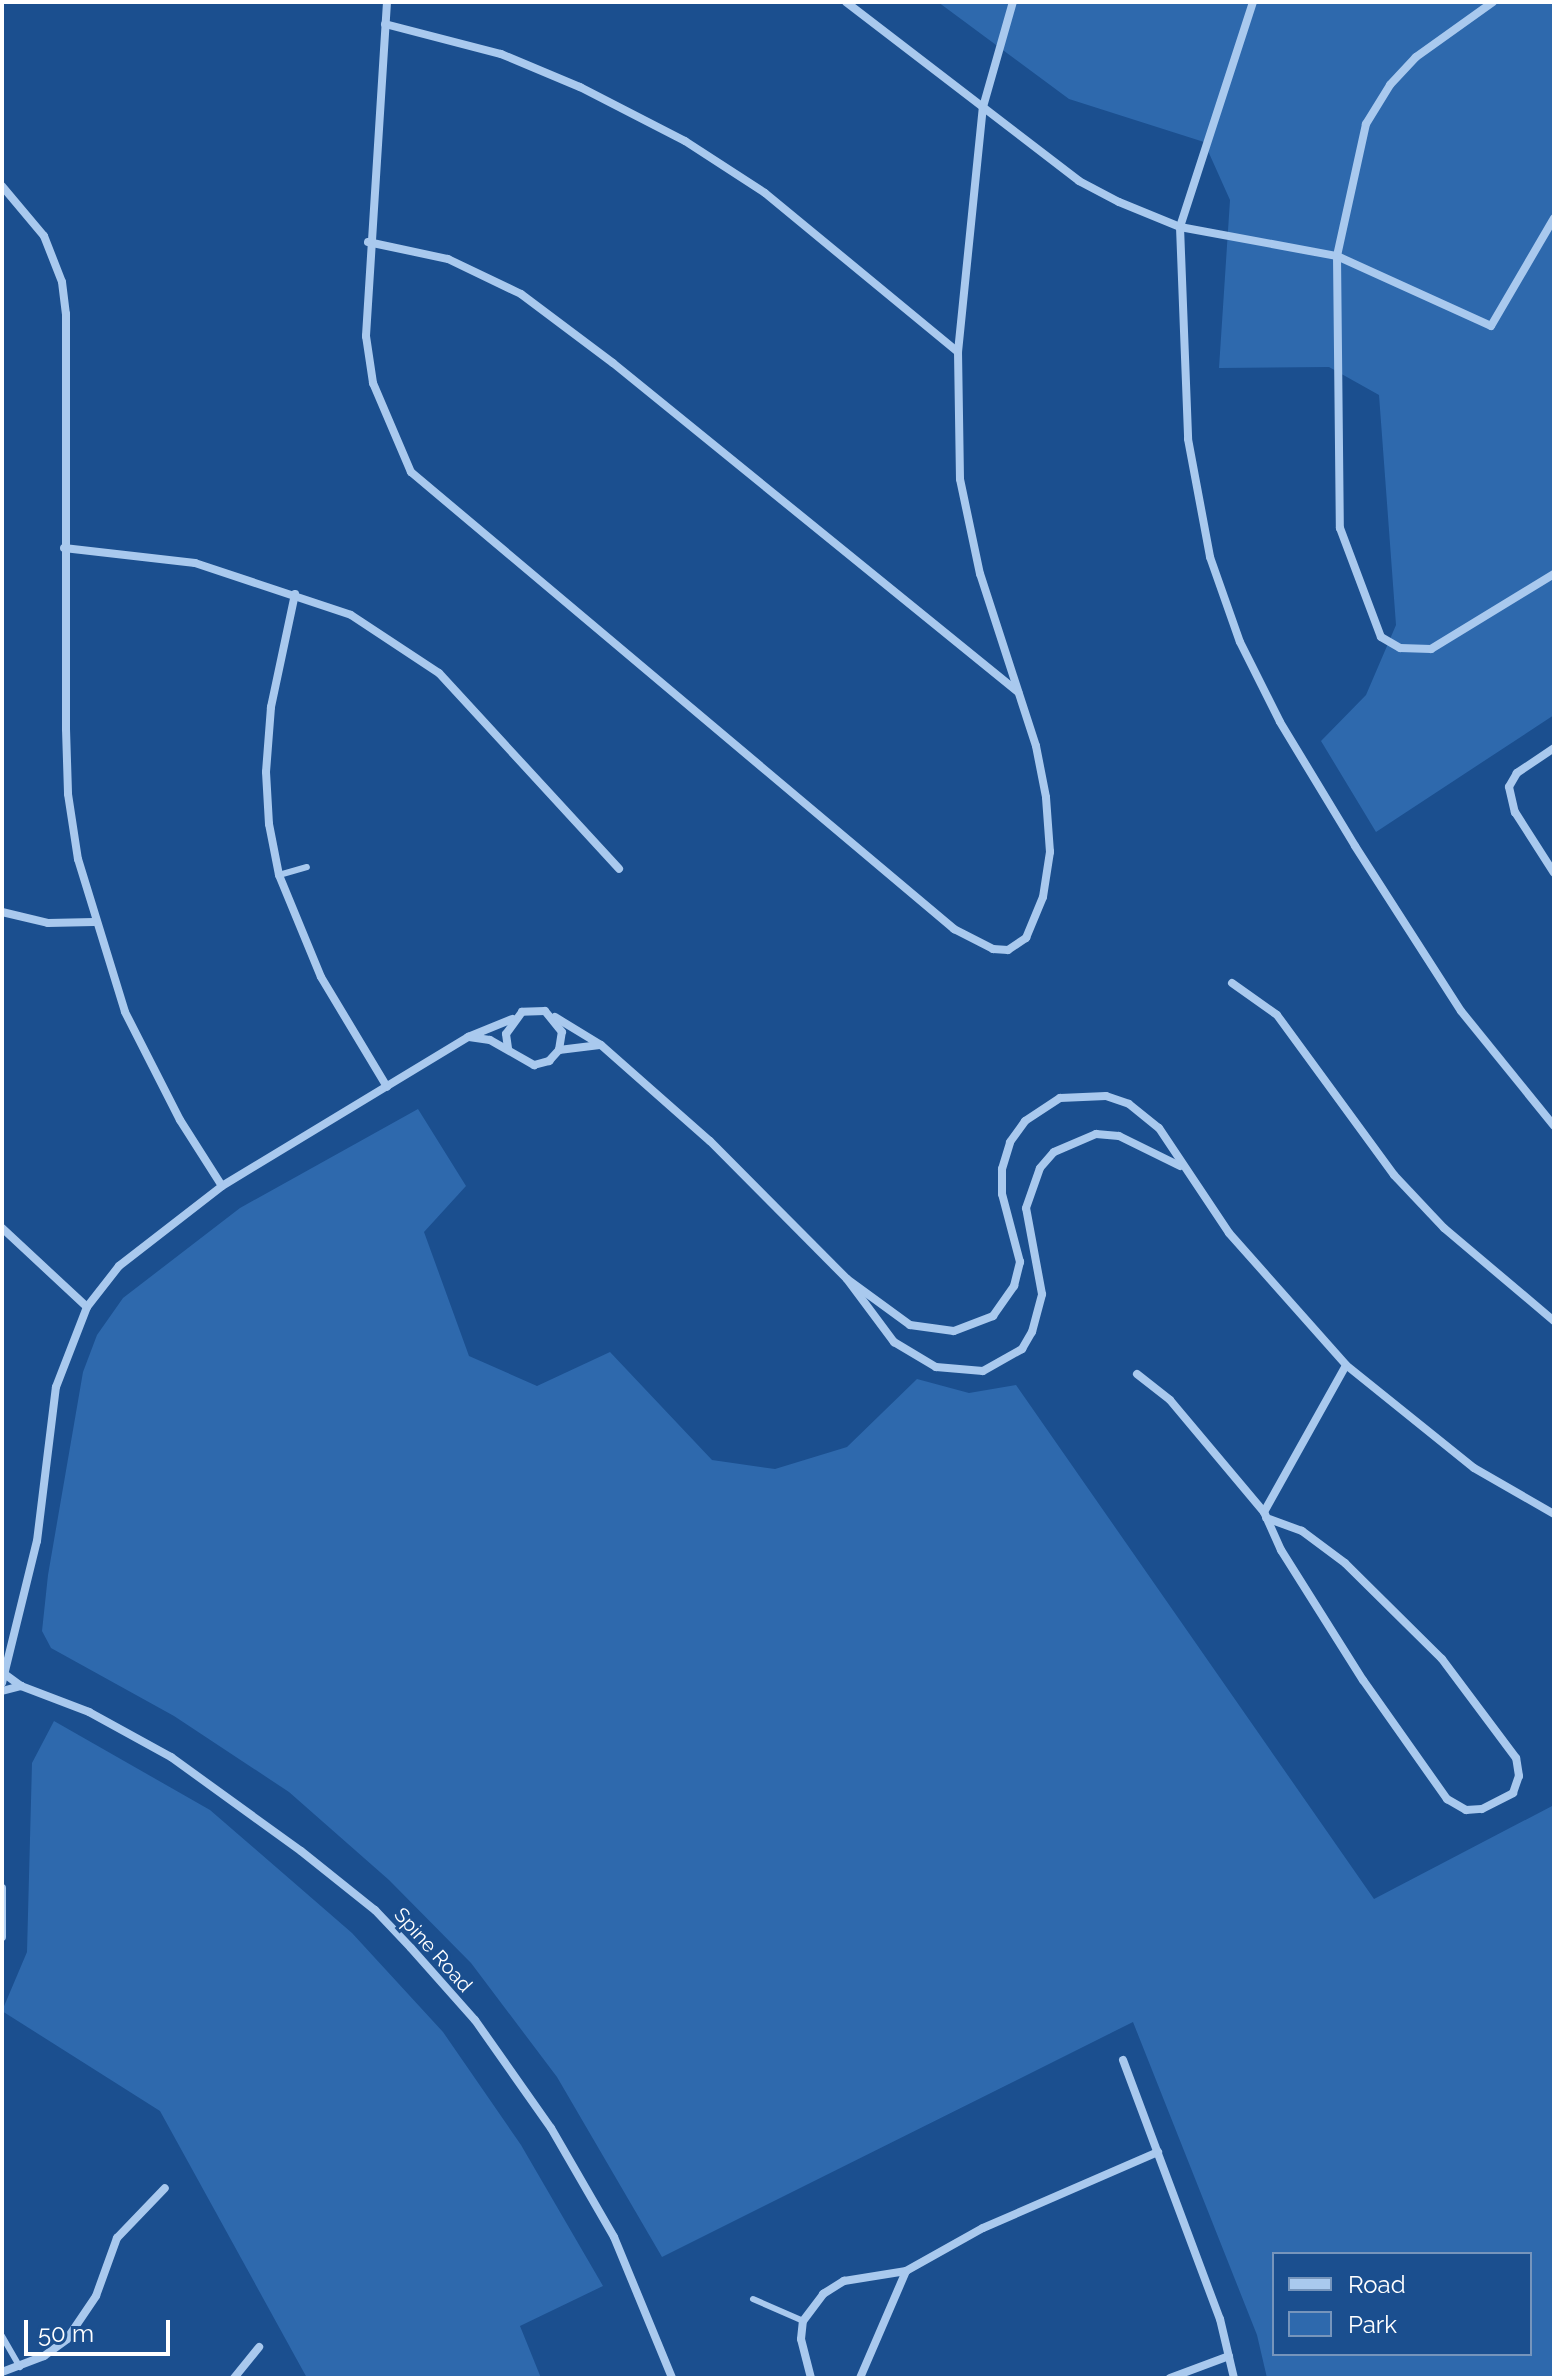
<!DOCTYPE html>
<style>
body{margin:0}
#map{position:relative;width:1556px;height:2380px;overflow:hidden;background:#1b4f8f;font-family:Raleway,sans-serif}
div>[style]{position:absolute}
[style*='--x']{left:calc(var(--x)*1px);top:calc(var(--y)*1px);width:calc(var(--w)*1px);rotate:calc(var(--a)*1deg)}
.green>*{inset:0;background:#2e69ad}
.service>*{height:6px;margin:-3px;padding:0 3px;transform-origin:3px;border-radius:3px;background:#a9c9ee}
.minor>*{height:8px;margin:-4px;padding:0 4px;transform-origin:4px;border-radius:4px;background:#a9c9ee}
span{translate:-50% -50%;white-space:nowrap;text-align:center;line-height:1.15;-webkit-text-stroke:6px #1b4f8f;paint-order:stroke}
.street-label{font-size:20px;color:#fff}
.frame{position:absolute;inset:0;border:4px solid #fff;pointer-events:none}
.legend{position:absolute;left:1272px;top:2252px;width:260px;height:104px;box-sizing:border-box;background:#1b4f8f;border:2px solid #7695bc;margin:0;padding:10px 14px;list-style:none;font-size:24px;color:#fff}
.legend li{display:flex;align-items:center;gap:16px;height:40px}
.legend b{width:40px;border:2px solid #7695bc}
.scale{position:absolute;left:24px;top:2320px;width:146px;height:36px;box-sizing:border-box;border:4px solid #fff;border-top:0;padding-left:10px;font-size:24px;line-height:28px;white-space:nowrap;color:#fff;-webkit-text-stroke:6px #1b4f8f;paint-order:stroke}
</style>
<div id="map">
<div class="green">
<div style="clip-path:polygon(938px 2px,1554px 2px,1554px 715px,1376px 832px,1321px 741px,1366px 695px,1396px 625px,1379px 395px,1329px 367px,1219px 368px,1230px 200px,1204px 142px,1069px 99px)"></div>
<div style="clip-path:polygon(evenodd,418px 1109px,466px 1186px,424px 1232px,469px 1356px,537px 1386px,610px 1352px,712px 1460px,775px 1469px,847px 1447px,917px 1379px,969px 1393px,1016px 1385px,1374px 1899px,1554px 1805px,1554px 2378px,1267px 2378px,1257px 2335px,1133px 2022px,662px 2257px,557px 2077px,471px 1963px,389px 1880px,289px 1792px,174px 1716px,51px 1648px,42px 1631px,48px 1575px,83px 1372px,97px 1335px,123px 1298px,240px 1208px,418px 1109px,1274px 2254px,1530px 2254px,1530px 2354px,1274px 2354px,1274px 2254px)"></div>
<div style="clip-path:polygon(54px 1721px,210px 1810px,352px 1933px,443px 2032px,521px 2145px,603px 2286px,520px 2326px,541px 2378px,307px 2378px,160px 2111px,2px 2011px,27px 1952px,32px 1763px)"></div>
</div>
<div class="service">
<div style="--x:279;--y:875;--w:29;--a:-16"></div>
<div style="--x:753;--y:2299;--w:55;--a:23.7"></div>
<div style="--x:2;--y:2336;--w:36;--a:60"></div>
</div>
<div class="minor">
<div style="--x:387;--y:2;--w:335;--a:93.6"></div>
<div style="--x:366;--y:336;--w:48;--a:81.5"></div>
<div style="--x:373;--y:383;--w:97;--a:66.9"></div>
<div style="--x:411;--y:472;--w:710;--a:40.08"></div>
<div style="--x:954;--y:929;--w:44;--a:27.1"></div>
<div style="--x:993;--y:949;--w:15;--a:4"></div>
<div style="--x:1008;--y:950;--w:22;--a:-34"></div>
<div style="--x:1026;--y:938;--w:44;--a:-67.5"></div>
<div style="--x:1043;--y:897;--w:46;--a:-81.2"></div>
<div style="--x:1050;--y:852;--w:55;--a:-94.2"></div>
<div style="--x:1046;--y:797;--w:52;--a:-101.1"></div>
<div style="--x:1036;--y:746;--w:181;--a:-108"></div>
<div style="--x:980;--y:574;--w:97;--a:-101.9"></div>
<div style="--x:960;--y:479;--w:127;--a:-90.9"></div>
<div style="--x:958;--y:352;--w:246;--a:-84.2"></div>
<div style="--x:983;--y:107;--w:109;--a:-74.1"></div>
<div style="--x:846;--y:2;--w:294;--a:37.5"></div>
<div style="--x:1079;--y:181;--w:45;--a:27.7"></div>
<div style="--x:1119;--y:202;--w:66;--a:22.3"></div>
<div style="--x:1180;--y:227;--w:160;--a:10.5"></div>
<div style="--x:1337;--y:256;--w:169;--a:24.4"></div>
<div style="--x:1491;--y:326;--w:125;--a:-59.7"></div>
<div style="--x:1253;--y:2;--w:237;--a:108"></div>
<div style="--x:1180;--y:227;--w:212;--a:87.8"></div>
<div style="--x:1188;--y:439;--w:120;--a:79.4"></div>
<div style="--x:1210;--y:557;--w:90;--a:70.6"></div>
<div style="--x:1240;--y:642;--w:89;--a:63.4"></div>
<div style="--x:1280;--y:722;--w:145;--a:58.8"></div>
<div style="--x:1355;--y:846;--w:196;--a:57.3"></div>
<div style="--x:1461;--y:1011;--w:148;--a:51"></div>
<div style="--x:1493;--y:2;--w:95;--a:144.5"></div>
<div style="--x:1416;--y:57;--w:38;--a:133"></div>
<div style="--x:1390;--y:85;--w:46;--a:121.6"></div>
<div style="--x:1366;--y:124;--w:135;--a:102.4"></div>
<div style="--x:1337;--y:256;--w:272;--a:89.4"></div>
<div style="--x:1340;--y:528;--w:116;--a:69.4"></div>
<div style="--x:1381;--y:637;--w:22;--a:30"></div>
<div style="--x:1400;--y:648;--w:31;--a:2"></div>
<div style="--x:1431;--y:649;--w:144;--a:-31.4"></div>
<div style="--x:385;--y:24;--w:120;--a:14.5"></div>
<div style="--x:501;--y:54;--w:86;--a:22.7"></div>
<div style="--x:580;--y:87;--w:118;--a:27.2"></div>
<div style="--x:685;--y:141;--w:95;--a:33"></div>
<div style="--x:765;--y:193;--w:250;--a:39.5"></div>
<div style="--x:2;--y:186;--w:65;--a:50"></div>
<div style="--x:44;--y:236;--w:49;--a:68.6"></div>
<div style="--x:62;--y:282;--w:32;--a:83"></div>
<div style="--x:66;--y:314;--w:415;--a:90"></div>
<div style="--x:66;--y:729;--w:65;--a:88.2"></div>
<div style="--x:68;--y:794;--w:66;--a:81.3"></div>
<div style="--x:78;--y:859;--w:160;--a:72.9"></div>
<div style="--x:125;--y:1012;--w:121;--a:63"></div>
<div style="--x:180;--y:1120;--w:78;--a:57.5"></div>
<div style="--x:368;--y:242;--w:82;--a:12"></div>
<div style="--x:448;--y:259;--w:81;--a:25.6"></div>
<div style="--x:521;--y:294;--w:115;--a:36.9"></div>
<div style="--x:613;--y:363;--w:522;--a:39.09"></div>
<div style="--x:64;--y:548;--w:132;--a:6.5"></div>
<div style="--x:195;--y:563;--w:164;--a:18.4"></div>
<div style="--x:351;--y:615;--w:105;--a:33.4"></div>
<div style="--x:439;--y:673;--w:266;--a:47.4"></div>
<div style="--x:295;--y:594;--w:116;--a:102"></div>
<div style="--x:271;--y:707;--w:65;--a:94.4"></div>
<div style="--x:266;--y:772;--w:52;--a:86.7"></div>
<div style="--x:269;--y:824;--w:52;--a:78.9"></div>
<div style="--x:279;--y:875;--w:110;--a:67.6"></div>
<div style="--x:321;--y:977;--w:128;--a:59"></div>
<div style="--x:1554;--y:748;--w:45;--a:146"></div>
<div style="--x:1517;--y:773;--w:16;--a:120"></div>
<div style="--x:1509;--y:787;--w:26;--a:77"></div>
<div style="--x:1515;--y:812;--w:72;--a:57.4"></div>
<div style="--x:2;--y:912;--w:47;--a:13.4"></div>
<div style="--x:48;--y:923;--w:46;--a:-1.2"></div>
<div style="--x:1232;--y:983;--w:55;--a:35.4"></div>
<div style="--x:1277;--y:1015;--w:198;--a:53.8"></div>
<div style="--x:1394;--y:1175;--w:73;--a:46.7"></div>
<div style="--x:1444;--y:1228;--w:144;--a:40.2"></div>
<div style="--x:555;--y:1017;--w:54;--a:31.3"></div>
<div style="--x:601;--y:1045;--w:145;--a:41.4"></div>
<div style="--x:710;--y:1141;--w:194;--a:45.2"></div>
<div style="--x:847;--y:1279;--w:79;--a:53.3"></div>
<div style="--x:894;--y:1342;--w:49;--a:30.8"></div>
<div style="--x:936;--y:1367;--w:47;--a:4.9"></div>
<div style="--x:983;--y:1371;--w:45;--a:-29.4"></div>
<div style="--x:1022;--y:1349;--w:20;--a:-60"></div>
<div style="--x:1032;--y:1332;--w:39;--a:-75"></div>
<div style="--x:1042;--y:1294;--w:87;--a:-100.5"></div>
<div style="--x:1026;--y:1208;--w:42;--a:-70.7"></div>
<div style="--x:1040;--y:1168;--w:21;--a:-49"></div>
<div style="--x:1054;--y:1152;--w:46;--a:-23.2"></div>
<div style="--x:1096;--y:1134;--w:23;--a:5"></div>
<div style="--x:1119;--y:1136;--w:68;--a:26.2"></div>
<div style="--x:469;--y:1037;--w:21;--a:8"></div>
<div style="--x:490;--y:1040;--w:51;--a:29.6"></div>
<div style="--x:534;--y:1065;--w:16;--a:-15"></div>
<div style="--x:549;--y:1061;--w:15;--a:-48"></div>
<div style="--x:559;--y:1050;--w:18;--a:-81"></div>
<div style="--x:562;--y:1032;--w:27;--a:-129"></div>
<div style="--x:545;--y:1011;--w:23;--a:178"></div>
<div style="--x:522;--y:1012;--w:27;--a:126"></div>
<div style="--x:506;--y:1034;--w:15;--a:82"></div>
<div style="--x:559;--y:1050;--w:41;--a:-7"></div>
<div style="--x:2;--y:1228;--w:116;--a:42.9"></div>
<div style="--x:847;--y:1279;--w:78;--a:36.1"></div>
<div style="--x:910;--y:1325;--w:44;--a:7.8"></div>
<div style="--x:954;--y:1331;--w:42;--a:-21"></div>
<div style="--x:993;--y:1316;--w:37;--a:-55"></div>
<div style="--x:1014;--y:1286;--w:25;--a:-76"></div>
<div style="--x:1020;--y:1262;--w:70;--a:-104.8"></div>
<div style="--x:1002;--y:1194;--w:25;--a:-90"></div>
<div style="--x:1002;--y:1169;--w:28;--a:-73"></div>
<div style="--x:1010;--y:1142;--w:26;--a:-54"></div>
<div style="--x:1025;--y:1121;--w:42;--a:-33.3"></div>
<div style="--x:1060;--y:1098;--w:46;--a:-2.5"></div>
<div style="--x:1106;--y:1096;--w:24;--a:19"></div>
<div style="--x:1129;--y:1104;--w:38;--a:39"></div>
<div style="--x:1159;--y:1128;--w:126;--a:56.3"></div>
<div style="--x:1229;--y:1233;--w:176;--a:48.4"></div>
<div style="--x:1346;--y:1365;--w:164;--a:38.8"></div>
<div style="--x:1474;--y:1468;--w:92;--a:29.9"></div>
<div style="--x:1137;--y:1374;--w:42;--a:38.2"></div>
<div style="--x:1170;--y:1400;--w:146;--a:50"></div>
<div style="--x:1264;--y:1512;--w:42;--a:65.9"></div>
<div style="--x:1281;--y:1550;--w:154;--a:57.8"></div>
<div style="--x:1363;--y:1680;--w:146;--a:54.8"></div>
<div style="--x:1447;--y:1799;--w:22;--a:30"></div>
<div style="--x:1466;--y:1810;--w:16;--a:-4"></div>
<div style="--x:1482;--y:1809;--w:35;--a:-27"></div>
<div style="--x:1513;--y:1793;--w:18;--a:-71"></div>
<div style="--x:1519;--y:1776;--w:18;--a:-99"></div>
<div style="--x:1516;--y:1758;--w:124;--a:-126.8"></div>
<div style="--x:1442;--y:1659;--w:136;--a:-135.3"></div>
<div style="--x:1345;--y:1563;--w:54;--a:-143.3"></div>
<div style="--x:1302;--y:1531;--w:38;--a:-160"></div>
<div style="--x:1264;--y:1512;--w:168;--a:-60.8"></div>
<div style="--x:2;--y:1683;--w:146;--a:-76.2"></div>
<div style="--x:37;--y:1541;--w:155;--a:-83"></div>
<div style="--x:56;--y:1387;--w:86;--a:-68.8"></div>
<div style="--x:87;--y:1307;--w:52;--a:-52"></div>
<div style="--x:119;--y:1266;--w:130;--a:-37.8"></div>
<div style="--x:222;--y:1186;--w:288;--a:-31.2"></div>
<div style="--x:468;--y:1037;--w:48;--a:-22.2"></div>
<div style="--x:21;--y:1686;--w:73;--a:20.9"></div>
<div style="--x:89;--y:1712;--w:94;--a:28.8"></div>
<div style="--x:171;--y:1757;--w:160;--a:35.9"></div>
<div style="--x:301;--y:1851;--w:95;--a:38.6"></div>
<div style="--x:375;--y:1910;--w:52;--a:46.5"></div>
<div style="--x:411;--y:1948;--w:96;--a:48.4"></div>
<div style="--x:475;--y:2020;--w:132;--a:54.9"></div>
<div style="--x:551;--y:2128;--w:126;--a:60"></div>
<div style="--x:614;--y:2237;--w:152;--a:67.6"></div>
<div style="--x:2;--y:1691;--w:20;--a:-15"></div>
<div style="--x:21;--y:1686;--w:22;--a:-144"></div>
<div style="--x:2;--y:1888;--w:49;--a:90"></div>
<div style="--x:1123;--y:2060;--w:277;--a:69.5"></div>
<div style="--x:1220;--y:2319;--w:61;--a:76.7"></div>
<div style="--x:2;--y:2372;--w:45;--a:-20.9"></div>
<div style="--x:44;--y:2356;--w:29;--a:-36"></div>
<div style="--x:67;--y:2339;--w:52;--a:-56"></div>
<div style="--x:96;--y:2296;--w:62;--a:-70.1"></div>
<div style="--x:117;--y:2238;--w:69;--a:-46.2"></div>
<div style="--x:234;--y:2378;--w:40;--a:-51"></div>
<div style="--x:811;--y:2378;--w:40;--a:-104.4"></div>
<div style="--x:801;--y:2339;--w:18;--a:-84"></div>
<div style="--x:803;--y:2321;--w:34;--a:-53"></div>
<div style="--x:823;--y:2294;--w:25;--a:-32"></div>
<div style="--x:844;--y:2281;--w:63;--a:-9.2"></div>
<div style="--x:906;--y:2271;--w:88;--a:-29.2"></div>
<div style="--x:983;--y:2228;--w:191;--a:-23.5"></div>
<div style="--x:860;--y:2378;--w:116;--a:-66.7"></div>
<div style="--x:1170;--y:2378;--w:63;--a:-20.4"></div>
</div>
<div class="street-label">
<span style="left:433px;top:1950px;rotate:48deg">Spine Road</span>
</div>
<div class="frame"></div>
<ul class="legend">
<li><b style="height:10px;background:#a9c9ee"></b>Road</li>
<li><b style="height:22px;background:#2e69ad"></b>Park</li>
</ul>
<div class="scale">50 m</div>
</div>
